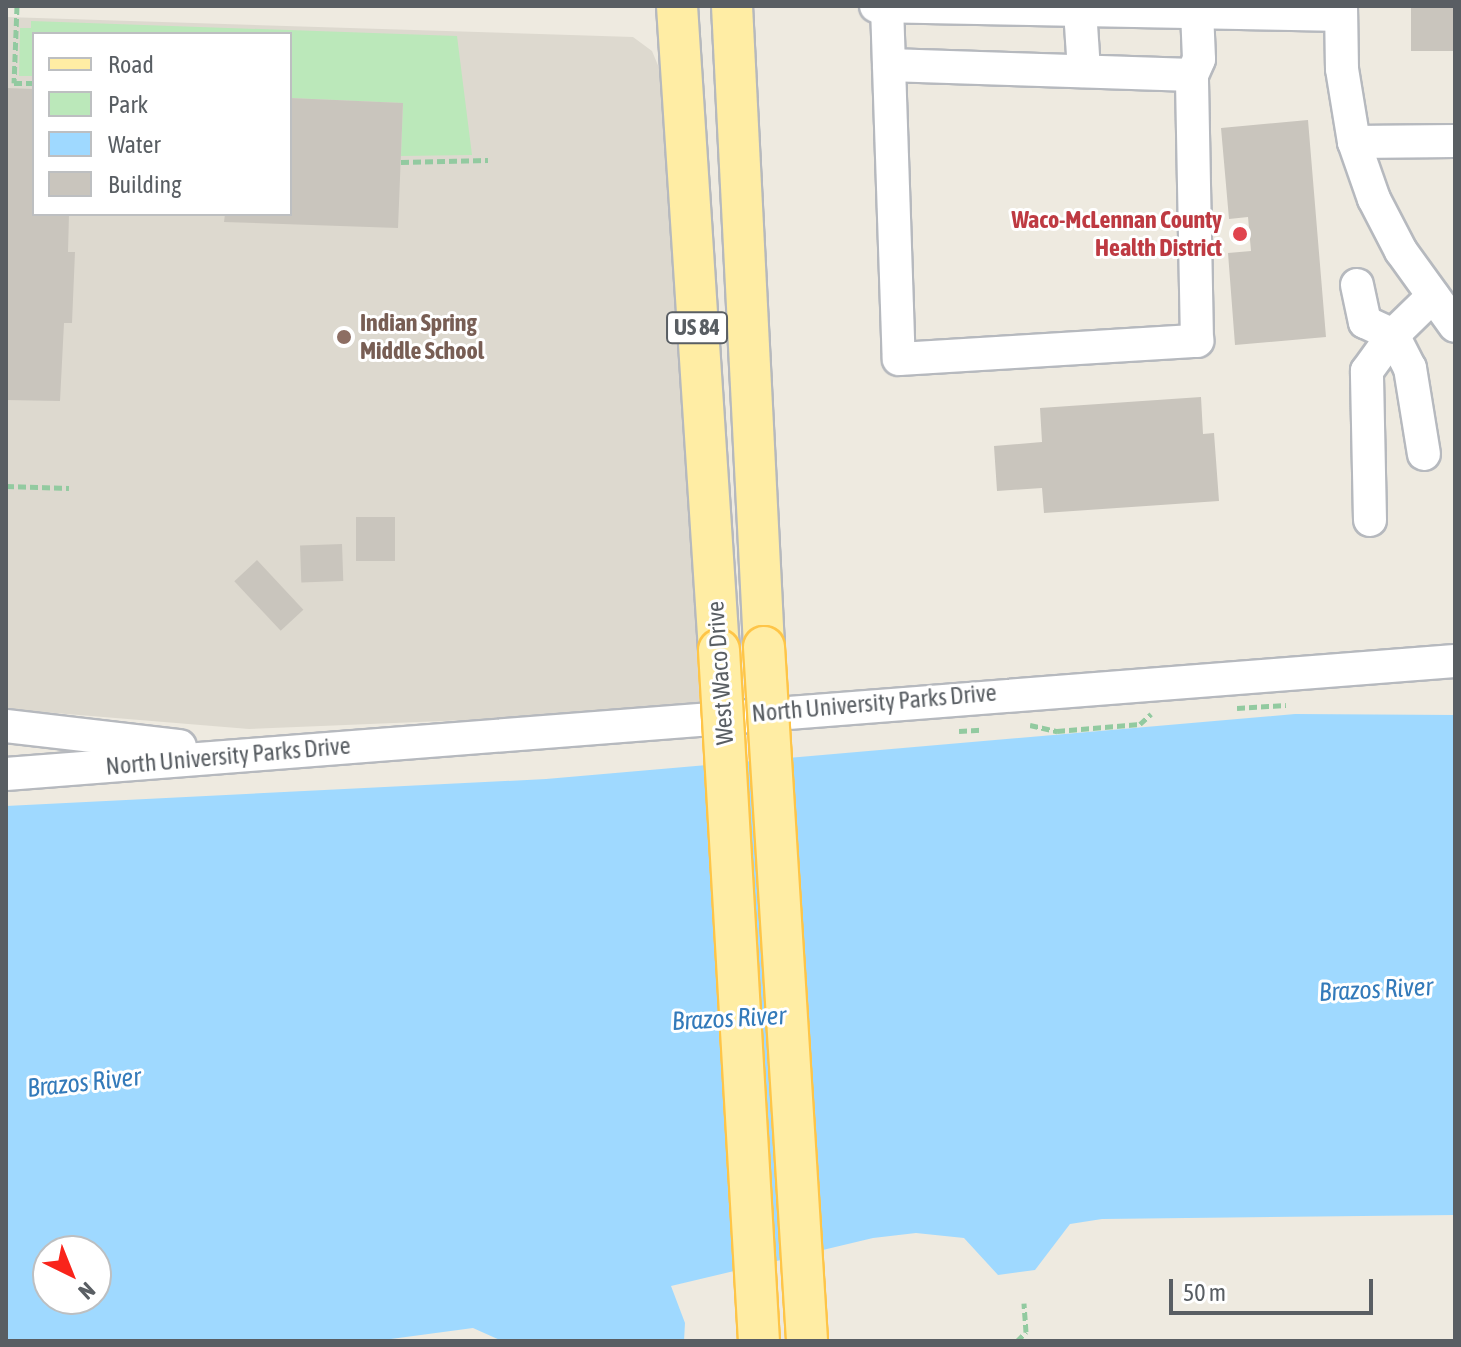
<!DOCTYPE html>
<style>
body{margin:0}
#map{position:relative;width:1461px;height:1347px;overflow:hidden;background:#eeeae0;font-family:"Asap Condensed",sans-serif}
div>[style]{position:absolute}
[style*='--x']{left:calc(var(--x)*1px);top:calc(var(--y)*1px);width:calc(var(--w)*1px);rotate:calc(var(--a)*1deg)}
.education>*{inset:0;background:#ddd9cf}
.green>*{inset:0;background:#bbe8ba}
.water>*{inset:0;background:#9fd9ff}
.building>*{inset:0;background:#c9c5bd;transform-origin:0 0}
.path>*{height:5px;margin-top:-2.5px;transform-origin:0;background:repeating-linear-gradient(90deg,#92caa0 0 8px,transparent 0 12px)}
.roads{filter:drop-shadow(2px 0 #b6b9be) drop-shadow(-2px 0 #b6b9be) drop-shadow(0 2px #b6b9be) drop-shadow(0 -2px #b6b9be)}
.minor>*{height:32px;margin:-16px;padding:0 16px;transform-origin:16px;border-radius:16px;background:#fff}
.major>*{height:40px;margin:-20px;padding:0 20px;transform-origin:20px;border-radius:20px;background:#ffeda4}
.bridges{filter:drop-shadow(2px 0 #fec548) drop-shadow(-2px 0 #fec548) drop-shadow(0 2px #fec548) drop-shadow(0 -2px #fec548)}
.major-bridge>*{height:40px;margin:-20px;padding:0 20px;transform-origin:20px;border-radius:20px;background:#ffeda4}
.dots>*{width:22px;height:22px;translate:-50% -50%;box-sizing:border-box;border:4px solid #fff;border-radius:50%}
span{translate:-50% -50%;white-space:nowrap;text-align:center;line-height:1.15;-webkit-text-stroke:6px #fff;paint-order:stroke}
.shield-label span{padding:2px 6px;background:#fff;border:2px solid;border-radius:6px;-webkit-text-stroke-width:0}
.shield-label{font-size:22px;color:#595e63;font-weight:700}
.health-label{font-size:24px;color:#be3a42;font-weight:700}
.right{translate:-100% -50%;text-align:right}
.education-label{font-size:24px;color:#785e54;font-weight:700}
.left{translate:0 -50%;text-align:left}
.street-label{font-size:24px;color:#595e63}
.water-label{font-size:26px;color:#337aba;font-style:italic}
.frame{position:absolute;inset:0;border:8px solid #595e63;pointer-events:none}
.legend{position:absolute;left:32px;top:32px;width:260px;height:184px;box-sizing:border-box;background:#fff;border:2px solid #bdbfc1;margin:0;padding:10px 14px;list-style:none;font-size:24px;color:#595e63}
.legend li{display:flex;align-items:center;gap:16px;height:40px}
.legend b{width:40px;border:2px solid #bdbfc1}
.north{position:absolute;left:32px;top:1235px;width:80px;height:80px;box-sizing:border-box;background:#fff;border:2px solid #bdbfc1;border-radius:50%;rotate:137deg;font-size:22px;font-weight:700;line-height:32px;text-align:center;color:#595e63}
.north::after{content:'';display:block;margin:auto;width:28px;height:36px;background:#f9241b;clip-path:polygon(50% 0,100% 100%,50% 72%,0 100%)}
.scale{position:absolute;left:1169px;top:1279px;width:204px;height:36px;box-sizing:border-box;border:4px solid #595e63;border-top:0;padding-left:10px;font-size:24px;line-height:28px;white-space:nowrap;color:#595e63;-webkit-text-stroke:6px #fff;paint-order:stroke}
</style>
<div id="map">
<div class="education">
<div style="clip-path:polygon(evenodd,6px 17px,633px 37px,652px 51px,662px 75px,710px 710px,249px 729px,6px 709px,6px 17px,34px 34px,290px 34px,290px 214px,34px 214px,34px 34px)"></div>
</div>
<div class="green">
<div style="clip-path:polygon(31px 21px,457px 36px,472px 155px,401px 156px,403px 103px,290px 98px,290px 34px,34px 34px,34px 76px,19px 76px,20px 28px,31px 28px)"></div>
</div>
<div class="water">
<div style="clip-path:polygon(evenodd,1295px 714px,1455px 715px,1455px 1215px,1102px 1219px,1070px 1224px,1035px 1270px,998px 1275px,964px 1238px,916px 1233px,873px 1238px,671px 1286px,685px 1323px,684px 1341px,502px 1341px,473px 1328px,376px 1341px,6px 1341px,6px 806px,546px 779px,1295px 714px,48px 1251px,96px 1251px,96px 1299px,48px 1299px,48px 1251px)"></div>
</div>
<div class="building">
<div style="left:1411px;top:6px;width:44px;height:45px"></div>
<div style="clip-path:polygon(6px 88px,34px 89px,34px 214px,69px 214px,68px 252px,75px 252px,72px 323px,64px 323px,60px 401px,6px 400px)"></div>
<div style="clip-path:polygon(290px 98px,403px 103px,398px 228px,224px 222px,225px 214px,290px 214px)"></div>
<div style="clip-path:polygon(1308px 120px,1326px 337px,1235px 345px,1228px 253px,1251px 251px,1248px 217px,1229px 219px,1221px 128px)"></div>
<div style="clip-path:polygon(1201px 397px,1203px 434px,1214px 433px,1219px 501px,1044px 513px,1042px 488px,997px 491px,994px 446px,1042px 442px,1040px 408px)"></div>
<div style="left:395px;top:517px;width:44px;height:39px;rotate:90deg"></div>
<div style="left:342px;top:544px;width:37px;height:42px;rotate:88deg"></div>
<div style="left:257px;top:560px;width:68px;height:31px;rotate:47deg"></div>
</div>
<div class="path">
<div style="--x:17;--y:6;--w:77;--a:92.2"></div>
<div style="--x:14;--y:83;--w:20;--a:0"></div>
<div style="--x:401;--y:162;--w:87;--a:-1.3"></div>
<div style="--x:6;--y:486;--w:63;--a:1.8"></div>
<div style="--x:1237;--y:708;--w:49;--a:-3.5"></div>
<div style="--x:1030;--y:725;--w:28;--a:13"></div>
<div style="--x:1057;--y:731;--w:83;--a:-4.8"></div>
<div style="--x:1140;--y:724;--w:15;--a:-42"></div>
<div style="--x:959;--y:731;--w:22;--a:-3"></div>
<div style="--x:1017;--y:1341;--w:13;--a:-45"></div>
<div style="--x:1026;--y:1332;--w:29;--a:-94"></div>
</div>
<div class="roads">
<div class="minor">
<div style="--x:876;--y:6;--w:465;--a:1.1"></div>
<div style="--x:887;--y:6;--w:353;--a:88.1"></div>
<div style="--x:899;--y:359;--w:299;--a:-3.5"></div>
<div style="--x:1197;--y:341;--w:266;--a:-91.1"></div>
<div style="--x:1192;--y:75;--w:17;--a:-66"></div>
<div style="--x:1199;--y:59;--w:47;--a:-92.4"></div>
<div style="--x:1341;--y:6;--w:63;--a:89.1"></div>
<div style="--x:1342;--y:69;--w:74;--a:80.7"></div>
<div style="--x:1354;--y:142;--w:60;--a:70.7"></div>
<div style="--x:1374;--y:199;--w:59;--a:62.6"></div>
<div style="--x:1401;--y:251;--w:92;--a:54.2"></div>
<div style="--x:1080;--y:10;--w:61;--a:86.2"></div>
<div style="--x:889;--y:65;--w:303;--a:1.9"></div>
<div style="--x:1354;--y:142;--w:101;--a:-0.6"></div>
<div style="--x:1357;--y:285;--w:38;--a:78"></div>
<div style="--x:1365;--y:322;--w:31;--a:25"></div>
<div style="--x:1393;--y:335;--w:37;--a:63"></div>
<div style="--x:1410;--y:368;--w:87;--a:80.8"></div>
<div style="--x:1370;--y:520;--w:149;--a:-91.2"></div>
<div style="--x:1367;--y:371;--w:44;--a:-54.2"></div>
<div style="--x:1393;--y:335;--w:56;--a:-44.3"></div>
<div style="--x:6;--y:726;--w:175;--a:6.6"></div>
<div style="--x:6;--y:774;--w:1453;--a:-4.46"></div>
</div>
<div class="major">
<div style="--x:677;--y:6;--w:645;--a:86.27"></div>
<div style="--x:732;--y:6;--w:642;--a:87.14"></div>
</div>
</div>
<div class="bridges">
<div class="major-bridge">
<div style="--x:764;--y:647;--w:695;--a:86.45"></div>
<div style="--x:719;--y:650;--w:692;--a:86.69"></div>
</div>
</div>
<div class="dots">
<div style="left:1240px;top:234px;background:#e0444e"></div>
<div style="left:344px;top:337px;background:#8d6e63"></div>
</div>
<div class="shield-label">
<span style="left:697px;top:328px">US 84</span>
</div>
<div class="health-label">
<span class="right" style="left:1222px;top:234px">Waco-McLennan County<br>Health District</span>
</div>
<div class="education-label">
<span class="left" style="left:360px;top:337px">Indian Spring<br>Middle School</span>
</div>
<div class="street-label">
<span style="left:720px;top:673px;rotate:-94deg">West Waco Drive</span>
<span style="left:874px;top:703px;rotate:-5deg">North University Parks Drive</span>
<span style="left:228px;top:756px;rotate:-5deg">North University Parks Drive</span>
</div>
<div class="water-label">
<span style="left:1376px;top:990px;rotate:-3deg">Brazos River</span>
<span style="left:729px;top:1019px;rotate:-3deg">Brazos River</span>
<span style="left:84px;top:1083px;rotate:-6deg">Brazos River</span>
</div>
<div class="frame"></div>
<ul class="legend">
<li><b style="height:10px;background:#ffeda4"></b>Road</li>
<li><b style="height:22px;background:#bbe8ba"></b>Park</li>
<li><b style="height:22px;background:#9fd9ff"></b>Water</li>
<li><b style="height:22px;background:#c9c5bd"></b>Building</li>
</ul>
<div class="north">N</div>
<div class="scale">50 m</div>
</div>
